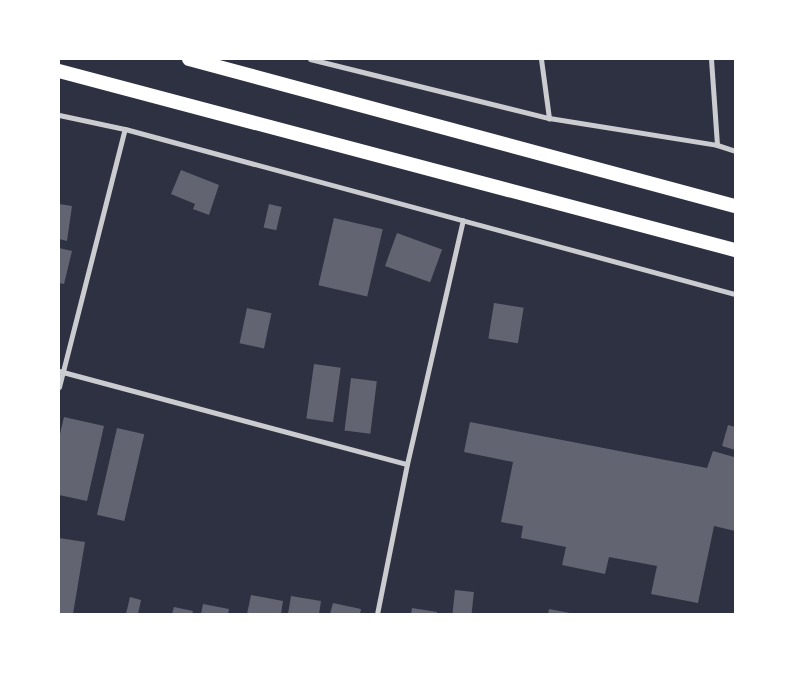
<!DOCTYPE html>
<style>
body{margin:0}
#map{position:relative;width:794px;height:673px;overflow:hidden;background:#2d3142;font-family:Rubik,sans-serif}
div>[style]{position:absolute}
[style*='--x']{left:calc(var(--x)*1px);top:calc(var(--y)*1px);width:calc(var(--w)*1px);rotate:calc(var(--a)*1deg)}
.building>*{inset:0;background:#626471;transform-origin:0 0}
.minor>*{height:5px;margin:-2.5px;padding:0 2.5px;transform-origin:2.5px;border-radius:2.5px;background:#caccd0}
.trunk>*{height:14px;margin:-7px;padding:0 7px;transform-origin:7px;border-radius:7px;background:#fff}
span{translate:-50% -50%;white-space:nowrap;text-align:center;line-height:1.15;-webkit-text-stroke:4.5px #fff;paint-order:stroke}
.frame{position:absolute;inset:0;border:60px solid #fff;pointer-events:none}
</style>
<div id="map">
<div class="building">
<div style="clip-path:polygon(181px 170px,219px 185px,209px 215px,193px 209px,195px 204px,171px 194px)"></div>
<div style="clip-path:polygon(59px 204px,72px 206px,67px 241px,59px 239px)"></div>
<div style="left:269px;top:204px;width:13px;height:24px;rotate:13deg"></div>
<div style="left:334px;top:218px;width:50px;height:69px;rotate:13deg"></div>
<div style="left:397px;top:233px;width:48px;height:35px;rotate:20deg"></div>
<div style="clip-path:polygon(59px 248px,72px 251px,64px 284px,59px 283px)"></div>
<div style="left:494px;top:303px;width:30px;height:36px;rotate:9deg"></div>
<div style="left:247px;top:308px;width:25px;height:36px;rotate:12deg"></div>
<div style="left:314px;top:364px;width:27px;height:55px;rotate:8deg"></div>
<div style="left:351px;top:378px;width:26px;height:53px;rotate:7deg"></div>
<div style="clip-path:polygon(64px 417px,104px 426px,87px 501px,59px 495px,59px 438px)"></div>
<div style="clip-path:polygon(470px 422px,707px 468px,713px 451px,734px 457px,735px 453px,735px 531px,714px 526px,698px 603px,651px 594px,657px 566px,609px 557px,605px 574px,562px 565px,566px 547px,521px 538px,523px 526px,501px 522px,513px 462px,464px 452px)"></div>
<div style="clip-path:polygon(728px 425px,735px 427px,735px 450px,722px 446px)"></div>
<div style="left:117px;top:428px;width:28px;height:89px;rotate:13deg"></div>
<div style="clip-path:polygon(59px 538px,85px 542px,73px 614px,59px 614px)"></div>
<div style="left:455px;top:590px;width:19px;height:24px;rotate:6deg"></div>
<div style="clip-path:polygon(251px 595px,283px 601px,281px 614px,247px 614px)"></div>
<div style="clip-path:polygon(291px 596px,321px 601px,319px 614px,288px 614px)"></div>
<div style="clip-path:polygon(130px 597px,141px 600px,138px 614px,126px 614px)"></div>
<div style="clip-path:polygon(333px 603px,361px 609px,360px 614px,330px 614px)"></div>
<div style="clip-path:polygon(203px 604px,229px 609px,228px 614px,201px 614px)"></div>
<div style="clip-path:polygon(174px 607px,193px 611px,192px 614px,172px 614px)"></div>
<div style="clip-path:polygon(412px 608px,437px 612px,437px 614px,411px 614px)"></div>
<div style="clip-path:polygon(549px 609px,570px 613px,569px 614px,548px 614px)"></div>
</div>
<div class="minor">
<div style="--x:310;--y:59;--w:246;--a:13.9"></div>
<div style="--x:549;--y:118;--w:170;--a:9.1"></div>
<div style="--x:717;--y:145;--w:19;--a:18"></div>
<div style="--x:541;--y:59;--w:60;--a:82.3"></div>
<div style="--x:711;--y:59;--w:86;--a:86"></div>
<div style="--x:59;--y:115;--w:67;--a:12"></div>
<div style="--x:125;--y:129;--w:632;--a:15.14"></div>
<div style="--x:59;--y:371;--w:360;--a:15"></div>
<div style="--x:59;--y:387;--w:266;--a:-75.7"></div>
<div style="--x:377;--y:614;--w:153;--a:-78.7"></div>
<div style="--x:407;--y:464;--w:250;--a:-77.1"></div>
</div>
<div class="trunk">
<div style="--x:189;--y:59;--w:565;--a:15.07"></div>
<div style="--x:59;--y:71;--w:699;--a:14.83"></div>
</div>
<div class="frame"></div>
</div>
